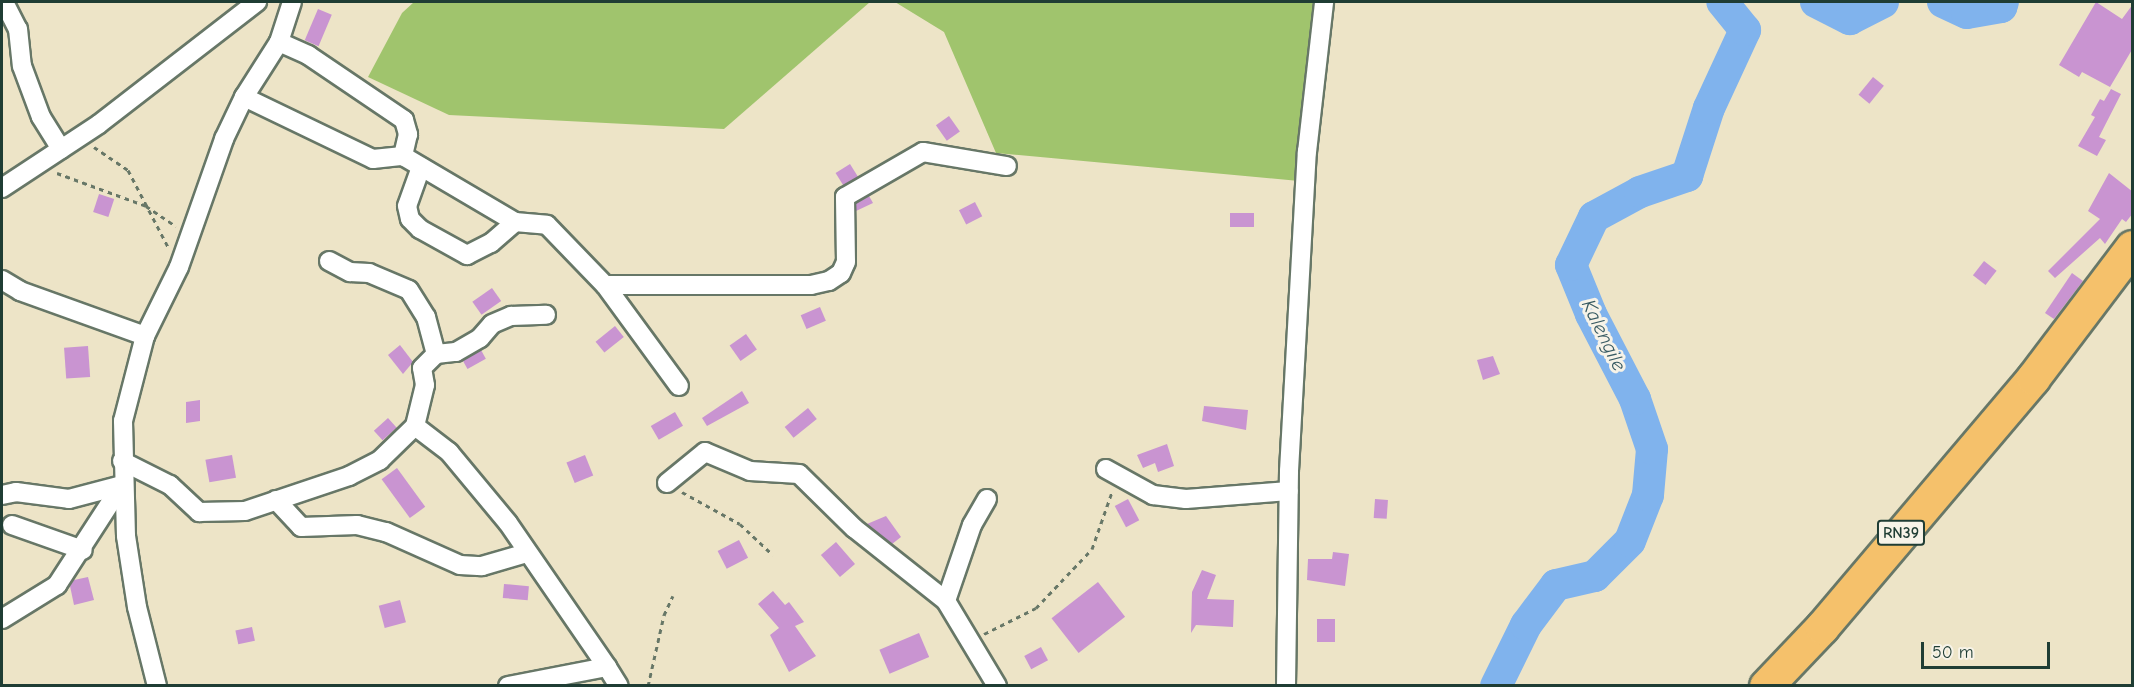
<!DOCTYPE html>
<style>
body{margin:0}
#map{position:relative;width:2134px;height:687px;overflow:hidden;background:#ede4c7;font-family:"Comic Neue",sans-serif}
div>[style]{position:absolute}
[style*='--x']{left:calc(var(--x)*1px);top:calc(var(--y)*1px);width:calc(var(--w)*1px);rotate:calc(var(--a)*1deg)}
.green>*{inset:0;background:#a0c46d}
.river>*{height:32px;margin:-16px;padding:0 16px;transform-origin:16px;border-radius:16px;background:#80b3ed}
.building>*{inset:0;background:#c994d1;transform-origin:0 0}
.path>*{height:3px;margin-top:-1.5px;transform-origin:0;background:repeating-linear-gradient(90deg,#677767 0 4.5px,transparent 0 9px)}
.roads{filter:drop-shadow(2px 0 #677767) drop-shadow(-2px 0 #677767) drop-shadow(0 2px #677767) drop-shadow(0 -2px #677767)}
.street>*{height:18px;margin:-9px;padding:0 9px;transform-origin:9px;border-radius:9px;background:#fff}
.highway>*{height:33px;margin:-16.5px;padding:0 16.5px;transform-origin:16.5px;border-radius:16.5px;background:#f5c16b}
span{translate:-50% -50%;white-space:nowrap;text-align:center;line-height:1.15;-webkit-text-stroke:6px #f7f3e8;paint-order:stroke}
.shield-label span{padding:2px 4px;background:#f7f3e8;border:2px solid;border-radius:4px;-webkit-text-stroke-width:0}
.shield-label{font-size:16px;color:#1f3d34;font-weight:700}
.water-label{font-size:20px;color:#375a62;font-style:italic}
.frame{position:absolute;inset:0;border:3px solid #1f3d34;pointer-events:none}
.scale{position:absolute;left:1921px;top:642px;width:129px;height:27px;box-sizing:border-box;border:3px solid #1f3d34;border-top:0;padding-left:8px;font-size:18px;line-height:21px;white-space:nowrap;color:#1f3d34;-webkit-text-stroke:4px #f7f3e8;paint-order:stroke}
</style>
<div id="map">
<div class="green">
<div style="clip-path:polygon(414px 2px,870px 2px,724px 129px,449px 115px,368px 77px,402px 13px)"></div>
<div style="clip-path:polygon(895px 2px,1317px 2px,1299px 181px,996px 153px,944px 32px)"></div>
</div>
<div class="river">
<div style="--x:1816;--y:2;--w:38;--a:27"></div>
<div style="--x:1850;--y:19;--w:37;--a:-27"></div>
<div style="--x:1943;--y:2;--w:26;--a:25"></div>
<div style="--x:1967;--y:13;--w:35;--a:-10"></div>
<div style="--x:2001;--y:7;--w:5;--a:-68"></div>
<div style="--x:1496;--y:686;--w:68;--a:-63.8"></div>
<div style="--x:1526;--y:625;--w:50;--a:-53.1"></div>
<div style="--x:1556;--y:585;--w:40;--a:-13"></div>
<div style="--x:1595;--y:576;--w:49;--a:-45"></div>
<div style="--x:1630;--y:541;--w:49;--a:-68.6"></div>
<div style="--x:1648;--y:495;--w:46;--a:-85"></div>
<div style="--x:1652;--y:449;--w:53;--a:-108.8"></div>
<div style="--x:1635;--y:399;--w:96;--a:-117.4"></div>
<div style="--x:1591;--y:314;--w:53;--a:-112.2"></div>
<div style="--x:1571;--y:265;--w:53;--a:-64.4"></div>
<div style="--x:1594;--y:217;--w:52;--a:-28.5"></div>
<div style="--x:1640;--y:192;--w:50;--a:-18.8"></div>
<div style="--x:1687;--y:176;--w:71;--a:-72.1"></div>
<div style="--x:1709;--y:108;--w:86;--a:-65.2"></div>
<div style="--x:1745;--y:30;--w:36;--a:-129"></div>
</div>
<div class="building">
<div style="clip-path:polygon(2096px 2px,2122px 19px,2133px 4px,2133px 48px,2110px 87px,2082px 72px,2079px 77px,2059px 65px)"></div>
<div style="left:318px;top:9px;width:15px;height:34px;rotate:23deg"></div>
<div style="left:1873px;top:77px;width:14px;height:23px;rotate:39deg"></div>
<div style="clip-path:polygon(2111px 89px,2121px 94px,2099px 137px,2106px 140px,2097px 156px,2078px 146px,2095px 117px,2091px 115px,2100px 99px,2104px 101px)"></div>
<div style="left:949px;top:116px;width:19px;height:16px;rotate:55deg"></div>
<div style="left:850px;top:164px;width:15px;height:17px;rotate:58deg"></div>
<div style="clip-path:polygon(2109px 173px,2133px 192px,2133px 213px,2126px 222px,2122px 219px,2105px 244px,2100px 238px,2055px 278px,2048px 271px,2100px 219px,2088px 211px)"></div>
<div style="left:99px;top:194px;width:16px;height:19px;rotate:18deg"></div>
<div style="clip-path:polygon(869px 196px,873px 203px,856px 211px,856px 203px)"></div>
<div style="left:975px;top:202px;width:16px;height:18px;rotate:63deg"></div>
<div style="left:1230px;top:213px;width:24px;height:14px"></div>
<div style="left:1984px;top:261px;width:16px;height:18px;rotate:38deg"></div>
<div style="clip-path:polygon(2072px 273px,2083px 281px,2054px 319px,2045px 313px)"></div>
<div style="left:492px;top:288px;width:16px;height:24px;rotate:55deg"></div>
<div style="left:820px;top:307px;width:15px;height:21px;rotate:67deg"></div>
<div style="left:615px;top:326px;width:14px;height:25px;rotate:51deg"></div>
<div style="left:746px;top:334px;width:19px;height:20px;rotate:55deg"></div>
<div style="clip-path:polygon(400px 345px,413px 362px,403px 374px,388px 355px)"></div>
<div style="left:88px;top:346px;width:31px;height:24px;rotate:86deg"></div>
<div style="left:481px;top:350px;width:10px;height:21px;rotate:61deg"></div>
<div style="clip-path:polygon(1493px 356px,1500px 374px,1483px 380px,1477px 360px)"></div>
<div style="clip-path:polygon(742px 391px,749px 403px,707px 426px,702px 418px)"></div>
<div style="clip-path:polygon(200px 400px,200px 421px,186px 423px,186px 402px)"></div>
<div style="clip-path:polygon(1204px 406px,1248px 410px,1246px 430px,1202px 421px)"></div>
<div style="left:808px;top:408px;width:14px;height:30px;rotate:51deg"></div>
<div style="left:675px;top:412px;width:16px;height:28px;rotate:60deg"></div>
<div style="left:388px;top:418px;width:13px;height:19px;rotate:48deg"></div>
<div style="clip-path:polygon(1167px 444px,1174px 466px,1158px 472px,1155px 463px,1143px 468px,1137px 455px)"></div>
<div style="left:232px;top:455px;width:23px;height:27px;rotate:80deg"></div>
<div style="left:585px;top:455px;width:22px;height:20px;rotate:68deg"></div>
<div style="left:397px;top:468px;width:48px;height:19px;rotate:54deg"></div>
<div style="left:1128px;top:499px;width:24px;height:15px;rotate:62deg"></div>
<div style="left:1375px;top:499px;width:13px;height:19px;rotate:4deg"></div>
<div style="clip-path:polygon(886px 516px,901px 537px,892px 544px,867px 524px)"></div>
<div style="left:739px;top:540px;width:20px;height:24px;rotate:63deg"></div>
<div style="left:836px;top:542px;width:29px;height:20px;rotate:49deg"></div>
<div style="clip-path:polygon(1333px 552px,1349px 554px,1345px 586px,1307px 580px,1308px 559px,1332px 559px)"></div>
<div style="clip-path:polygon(1202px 570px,1216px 575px,1207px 599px,1234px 600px,1233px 627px,1196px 625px,1191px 633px,1192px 592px)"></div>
<div style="clip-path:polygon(88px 577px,94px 600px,74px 605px,70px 586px,74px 580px)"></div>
<div style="left:1098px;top:582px;width:44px;height:59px;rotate:52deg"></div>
<div style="left:504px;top:584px;width:25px;height:14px;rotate:5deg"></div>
<div style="clip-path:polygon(773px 591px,785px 605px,789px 602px,804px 622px,795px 626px,816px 656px,789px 672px,770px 635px,779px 628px,758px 604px)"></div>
<div style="left:400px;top:600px;width:23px;height:22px;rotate:75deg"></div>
<div style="left:1317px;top:619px;width:18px;height:23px"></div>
<div style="left:252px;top:627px;width:14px;height:17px;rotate:78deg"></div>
<div style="left:919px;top:633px;width:26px;height:43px;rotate:67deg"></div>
<div style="left:1041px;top:647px;width:15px;height:19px;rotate:62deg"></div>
</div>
<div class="path">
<div style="--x:94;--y:147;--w:41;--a:34.1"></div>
<div style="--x:128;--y:170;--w:87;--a:62.5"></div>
<div style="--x:57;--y:173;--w:95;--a:20.3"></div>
<div style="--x:146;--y:206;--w:36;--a:34"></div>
<div style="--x:682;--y:492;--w:66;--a:28.9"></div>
<div style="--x:740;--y:524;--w:45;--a:43.2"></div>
<div style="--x:984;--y:634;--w:58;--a:-26.6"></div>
<div style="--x:1036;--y:608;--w:81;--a:-46.5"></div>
<div style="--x:1092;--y:549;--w:60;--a:-70.7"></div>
<div style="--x:648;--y:686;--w:73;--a:-77.3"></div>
<div style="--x:664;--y:615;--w:21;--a:-65"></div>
</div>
<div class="roads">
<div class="street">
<div style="--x:4;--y:2;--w:30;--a:63"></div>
<div style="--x:18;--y:29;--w:37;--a:84"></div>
<div style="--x:22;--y:66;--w:54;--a:69.6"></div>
<div style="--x:41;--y:117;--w:38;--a:58"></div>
<div style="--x:279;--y:42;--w:32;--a:24"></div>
<div style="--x:308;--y:55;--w:116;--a:34.1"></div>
<div style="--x:404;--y:120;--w:15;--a:74"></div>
<div style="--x:408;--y:134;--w:23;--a:103"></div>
<div style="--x:403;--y:156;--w:130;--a:30.5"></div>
<div style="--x:515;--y:222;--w:32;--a:5"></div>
<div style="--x:547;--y:225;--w:83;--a:46"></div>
<div style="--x:605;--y:285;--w:125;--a:53.8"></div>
<div style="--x:244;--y:97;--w:143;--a:25.7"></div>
<div style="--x:373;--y:159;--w:30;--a:-6"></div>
<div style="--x:421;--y:167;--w:41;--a:109.7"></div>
<div style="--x:407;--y:206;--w:13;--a:77"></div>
<div style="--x:410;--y:219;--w:14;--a:45"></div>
<div style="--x:420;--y:229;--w:54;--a:29"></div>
<div style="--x:467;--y:255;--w:27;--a:-27"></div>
<div style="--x:491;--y:243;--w:32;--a:-41"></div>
<div style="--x:2;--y:188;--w:116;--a:-33.4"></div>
<div style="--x:99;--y:124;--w:200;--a:-37.7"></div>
<div style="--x:329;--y:261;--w:24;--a:28"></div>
<div style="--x:350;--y:272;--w:19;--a:3"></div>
<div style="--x:369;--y:273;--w:43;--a:23"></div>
<div style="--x:409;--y:290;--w:32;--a:58"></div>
<div style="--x:426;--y:317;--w:38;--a:75"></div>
<div style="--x:2;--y:280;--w:21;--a:31"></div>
<div style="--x:20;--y:291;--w:133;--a:19.8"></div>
<div style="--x:605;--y:285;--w:206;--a:0"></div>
<div style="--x:811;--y:285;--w:18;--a:-13"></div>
<div style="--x:829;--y:281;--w:14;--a:-34"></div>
<div style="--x:841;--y:273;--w:12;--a:-66"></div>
<div style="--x:846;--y:262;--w:65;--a:-90.9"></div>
<div style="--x:845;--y:197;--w:90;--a:-30"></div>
<div style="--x:923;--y:152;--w:85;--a:9.5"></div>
<div style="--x:415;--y:426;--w:42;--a:-76.3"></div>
<div style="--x:425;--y:385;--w:17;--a:-100"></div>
<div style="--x:422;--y:368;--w:20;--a:-45"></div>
<div style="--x:436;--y:354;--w:20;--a:-6"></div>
<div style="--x:456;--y:352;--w:28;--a:-30"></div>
<div style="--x:480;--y:338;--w:18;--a:-49"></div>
<div style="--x:492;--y:324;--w:21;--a:-23"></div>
<div style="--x:511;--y:316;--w:35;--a:-2"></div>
<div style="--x:122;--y:461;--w:54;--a:26.6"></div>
<div style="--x:170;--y:485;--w:40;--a:43"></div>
<div style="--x:199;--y:512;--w:46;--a:-1.2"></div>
<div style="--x:245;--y:511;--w:110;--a:-18.6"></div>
<div style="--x:349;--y:476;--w:35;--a:-27"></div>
<div style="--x:380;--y:460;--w:49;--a:-44.2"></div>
<div style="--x:415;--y:426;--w:43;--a:37.4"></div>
<div style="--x:449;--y:452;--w:92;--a:50.3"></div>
<div style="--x:508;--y:523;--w:175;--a:55.5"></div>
<div style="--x:1106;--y:469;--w:54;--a:29"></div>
<div style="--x:1153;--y:495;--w:33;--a:7"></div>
<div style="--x:1186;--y:499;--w:103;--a:-4.4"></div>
<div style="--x:667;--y:483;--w:49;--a:-39.2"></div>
<div style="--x:705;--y:452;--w:49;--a:22.9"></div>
<div style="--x:750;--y:471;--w:49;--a:3.5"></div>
<div style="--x:799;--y:474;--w:77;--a:44.5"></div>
<div style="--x:854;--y:528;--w:117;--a:38.4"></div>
<div style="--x:2;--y:495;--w:14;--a:-12"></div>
<div style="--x:16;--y:492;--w:53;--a:7.5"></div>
<div style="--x:69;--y:499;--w:55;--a:-14.8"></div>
<div style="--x:987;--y:499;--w:30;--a:120"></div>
<div style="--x:972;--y:525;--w:80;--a:108.9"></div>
<div style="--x:946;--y:601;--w:99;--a:59"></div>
<div style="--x:276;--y:500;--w:37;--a:47"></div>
<div style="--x:301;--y:527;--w:56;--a:-2"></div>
<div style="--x:357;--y:525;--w:30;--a:14"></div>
<div style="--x:386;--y:532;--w:81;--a:24"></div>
<div style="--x:460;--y:565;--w:22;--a:3"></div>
<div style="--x:482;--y:566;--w:47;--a:-16.1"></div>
<div style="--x:12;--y:525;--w:75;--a:19.4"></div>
<div style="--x:2;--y:619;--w:65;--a:-31.7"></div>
<div style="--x:57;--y:585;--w:119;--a:-57"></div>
<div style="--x:157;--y:686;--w:81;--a:-104.2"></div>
<div style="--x:137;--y:607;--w:72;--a:-98.8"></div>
<div style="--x:126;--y:536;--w:115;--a:-91.5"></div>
<div style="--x:123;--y:421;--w:88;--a:-75.5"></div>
<div style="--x:145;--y:336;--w:77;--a:-63.8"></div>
<div style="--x:179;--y:267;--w:136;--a:-70.6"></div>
<div style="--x:224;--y:139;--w:47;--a:-64.5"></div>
<div style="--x:244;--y:97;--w:65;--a:-57.5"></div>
<div style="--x:279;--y:42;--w:42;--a:-72"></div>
<div style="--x:508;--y:686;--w:101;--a:-10.9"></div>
<div style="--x:607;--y:667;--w:22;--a:58"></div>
<div style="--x:1286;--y:686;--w:215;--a:-89.2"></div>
<div style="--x:1289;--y:471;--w:320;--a:-86.8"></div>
<div style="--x:1307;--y:152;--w:151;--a:-83.5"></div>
</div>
<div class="highway">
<div style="--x:1766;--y:686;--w:81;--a:-46.5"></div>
<div style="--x:1822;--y:627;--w:326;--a:-49.7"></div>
<div style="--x:2033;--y:378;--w:164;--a:-52.9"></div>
</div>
</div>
<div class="shield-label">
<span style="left:1901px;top:533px">RN39</span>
</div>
<div class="water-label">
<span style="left:1604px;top:335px;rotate:64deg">Kalengile</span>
</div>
<div class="frame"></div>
<div class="scale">50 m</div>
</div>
